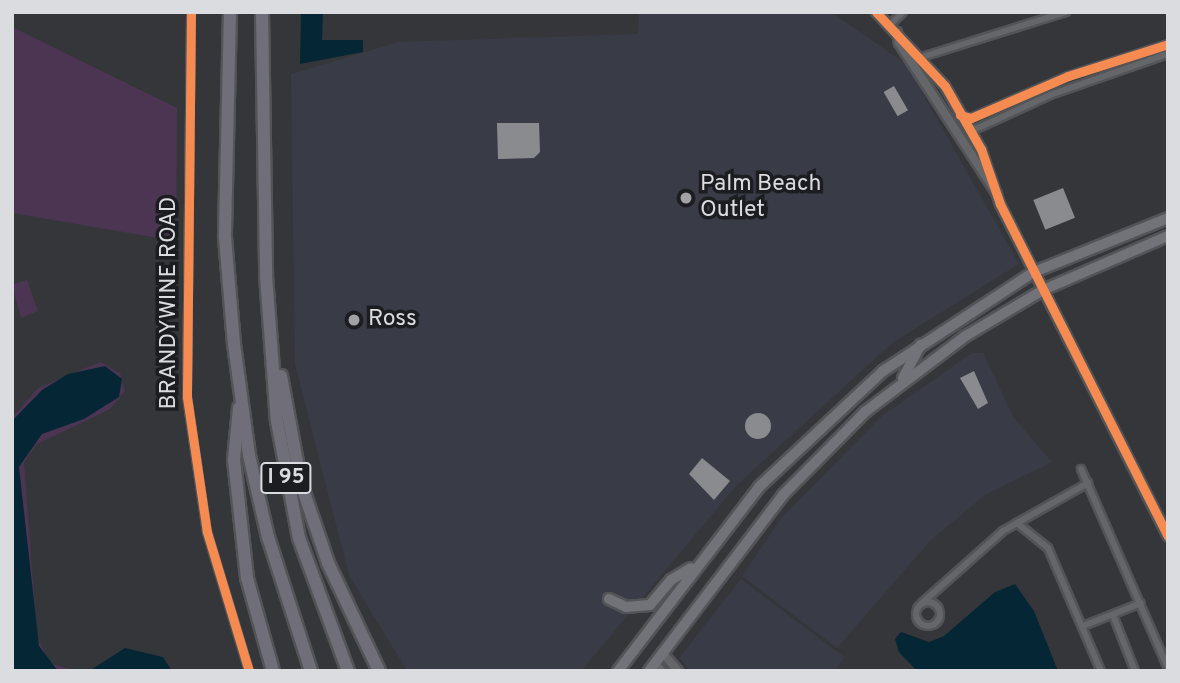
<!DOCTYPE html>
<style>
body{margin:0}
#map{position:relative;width:1180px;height:683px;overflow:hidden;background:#35363a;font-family:Overpass,sans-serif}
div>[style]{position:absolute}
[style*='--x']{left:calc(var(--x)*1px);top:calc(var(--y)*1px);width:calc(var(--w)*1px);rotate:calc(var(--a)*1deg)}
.built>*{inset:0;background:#393c47}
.green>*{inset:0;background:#4b3553}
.water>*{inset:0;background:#052635}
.building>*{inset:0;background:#8a8b8e;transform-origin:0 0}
.round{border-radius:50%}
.roads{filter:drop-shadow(2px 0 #535457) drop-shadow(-2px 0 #535457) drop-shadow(0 2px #535457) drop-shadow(0 -2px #535457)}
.minor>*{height:6px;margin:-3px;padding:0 3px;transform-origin:3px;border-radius:3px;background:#656669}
.minor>.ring{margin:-3px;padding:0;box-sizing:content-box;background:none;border:6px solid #656669;border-radius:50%}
.tertiary>*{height:8px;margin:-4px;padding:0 4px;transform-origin:4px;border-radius:4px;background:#656669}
.primary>*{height:10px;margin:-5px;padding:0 5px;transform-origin:5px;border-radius:5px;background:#727279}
.motorway>*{height:12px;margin:-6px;padding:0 6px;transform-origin:6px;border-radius:6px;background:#706e78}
.cycleway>*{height:9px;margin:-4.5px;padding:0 4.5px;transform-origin:4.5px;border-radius:4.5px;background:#f68b52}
.dots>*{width:19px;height:19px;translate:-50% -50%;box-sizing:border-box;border:4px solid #1c1d20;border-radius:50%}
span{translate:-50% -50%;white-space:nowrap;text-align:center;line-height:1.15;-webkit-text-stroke:7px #1c1d20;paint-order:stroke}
.shield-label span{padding:2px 5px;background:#1c1d20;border:2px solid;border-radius:5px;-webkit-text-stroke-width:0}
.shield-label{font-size:21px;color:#dbdce0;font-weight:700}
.poi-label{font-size:23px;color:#dbdce0}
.left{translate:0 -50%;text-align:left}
.street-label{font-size:23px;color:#dbdce0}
.frame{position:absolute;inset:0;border:14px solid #dbdce0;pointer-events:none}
</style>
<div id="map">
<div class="built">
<div style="clip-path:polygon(639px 12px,831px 12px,906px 64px,1019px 264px,892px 343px,737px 485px,581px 671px,407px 671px,349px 575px,295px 364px,291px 74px,399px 42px,638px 34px)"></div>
<div style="clip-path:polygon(972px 353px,983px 353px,1014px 418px,1052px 462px,985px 495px,930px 541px,837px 648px,742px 576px,783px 516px,882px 416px)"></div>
<div style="clip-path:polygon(741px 579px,844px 657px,835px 671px,690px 671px,679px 658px)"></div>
</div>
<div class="green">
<div style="clip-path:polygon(12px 27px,177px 108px,176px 241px,12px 213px)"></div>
<div style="clip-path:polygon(27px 280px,38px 311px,21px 318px,12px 285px)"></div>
<div style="clip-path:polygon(100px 362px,120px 373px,125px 391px,110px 409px,37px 444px,24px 462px,37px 637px,50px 663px,69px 669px,12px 671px,12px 418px,38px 388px)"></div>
</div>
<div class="water">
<div style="clip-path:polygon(301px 12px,323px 12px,322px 40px,363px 40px,363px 52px,300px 64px)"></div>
<div style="clip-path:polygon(105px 366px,122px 379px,119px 397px,84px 419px,42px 434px,19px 467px,39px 646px,58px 671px,14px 671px,12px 421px,42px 390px,68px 374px)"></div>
<div style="clip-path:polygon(1015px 584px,1034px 611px,1058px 671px,917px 671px,899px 652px,895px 639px,901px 632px,929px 642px,944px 636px,995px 592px)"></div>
<div style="clip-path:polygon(125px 648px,163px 657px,172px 671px,89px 671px)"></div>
</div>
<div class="building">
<div style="left:894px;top:86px;width:28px;height:12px;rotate:60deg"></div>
<div style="clip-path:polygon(497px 123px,539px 123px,540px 152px,534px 158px,498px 159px)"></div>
<div style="left:1063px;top:188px;width:32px;height:32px;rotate:68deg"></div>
<div style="clip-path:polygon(974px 371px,988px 403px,978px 409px,960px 378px)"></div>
<div class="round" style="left:745px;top:413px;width:26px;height:26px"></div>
<div style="clip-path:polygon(702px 458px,730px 481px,714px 500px,689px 474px)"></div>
</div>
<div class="roads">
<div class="minor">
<div style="--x:191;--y:12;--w:385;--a:90.6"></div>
<div style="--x:187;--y:397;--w:136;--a:81.6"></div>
<div style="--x:207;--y:532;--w:145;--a:73.2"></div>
<div style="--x:890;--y:25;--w:18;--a:-45"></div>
<div style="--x:922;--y:57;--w:151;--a:-17.4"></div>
<div style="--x:960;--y:115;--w:11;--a:15"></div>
<div style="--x:971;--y:118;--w:106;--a:-23.4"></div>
<div style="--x:1068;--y:76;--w:105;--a:-17.7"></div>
<div style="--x:968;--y:127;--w:8;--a:14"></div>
<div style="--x:976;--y:129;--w:81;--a:-24.7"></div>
<div style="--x:1050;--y:95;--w:125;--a:-19.2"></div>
<div style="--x:1081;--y:469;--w:217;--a:66.4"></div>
<div style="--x:1017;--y:523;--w:40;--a:39"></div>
<div style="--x:1048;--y:548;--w:134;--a:66.7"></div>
<div class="ring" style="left:916px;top:602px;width:18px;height:18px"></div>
<div style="--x:922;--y:603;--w:108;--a:-41.6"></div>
<div style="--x:1003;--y:531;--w:98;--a:-29.5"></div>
<div style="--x:1113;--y:615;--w:60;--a:68.6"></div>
<div style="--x:1083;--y:626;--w:62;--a:-21.6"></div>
</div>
<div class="tertiary">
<div style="--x:876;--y:12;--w:101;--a:47"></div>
<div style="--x:945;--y:86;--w:73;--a:60.3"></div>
<div style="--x:981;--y:149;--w:58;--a:70.9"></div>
<div style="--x:1000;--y:204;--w:372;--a:63.2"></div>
<div style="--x:897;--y:32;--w:11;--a:80"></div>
<div style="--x:899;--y:43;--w:180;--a:57"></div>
<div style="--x:662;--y:652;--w:25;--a:50"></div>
<div style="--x:654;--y:663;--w:11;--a:45"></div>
</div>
<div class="primary">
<div style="--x:903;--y:378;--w:38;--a:-62"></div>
<div style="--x:609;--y:599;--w:19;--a:25"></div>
<div style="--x:626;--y:607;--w:24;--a:-5"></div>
<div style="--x:650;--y:605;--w:33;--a:-50"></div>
<div style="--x:671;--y:580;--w:23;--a:-31"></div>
<div style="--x:618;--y:671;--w:232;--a:-52.5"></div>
<div style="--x:759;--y:487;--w:170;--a:-43.1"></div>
<div style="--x:883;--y:371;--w:181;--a:-33.3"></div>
<div style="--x:1034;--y:272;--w:144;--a:-21.9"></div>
<div style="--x:649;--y:671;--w:221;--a:-52.7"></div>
<div style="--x:783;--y:495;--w:117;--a:-45.3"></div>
<div style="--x:865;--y:412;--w:124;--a:-37.1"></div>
<div style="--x:964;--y:337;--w:92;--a:-30.7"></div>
<div style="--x:1043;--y:290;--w:136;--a:-23.4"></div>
</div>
<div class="motorway">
<div style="--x:230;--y:12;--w:225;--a:91.3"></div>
<div style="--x:225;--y:237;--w:107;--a:85.2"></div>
<div style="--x:234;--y:344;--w:112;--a:82.3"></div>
<div style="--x:249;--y:455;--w:84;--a:77"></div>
<div style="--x:268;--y:537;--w:141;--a:72.2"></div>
<div style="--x:262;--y:12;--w:264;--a:89.1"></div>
<div style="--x:266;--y:276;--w:145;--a:85.7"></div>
<div style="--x:277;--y:421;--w:119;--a:79.4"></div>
<div style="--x:299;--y:538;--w:142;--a:69.8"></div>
<div style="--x:281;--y:376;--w:110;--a:79.5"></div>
<div style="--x:301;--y:484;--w:83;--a:71.1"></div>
<div style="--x:328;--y:563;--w:119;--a:64.7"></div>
<div style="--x:239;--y:408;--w:52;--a:95.5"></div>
<div style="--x:234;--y:460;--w:119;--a:83.7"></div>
<div style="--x:247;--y:578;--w:97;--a:74.4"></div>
</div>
</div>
<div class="cycleway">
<div style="--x:191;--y:12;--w:385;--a:90.6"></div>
<div style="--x:187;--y:397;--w:136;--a:81.6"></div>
<div style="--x:207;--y:532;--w:145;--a:73.2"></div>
<div style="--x:876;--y:12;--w:101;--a:47"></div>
<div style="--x:945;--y:86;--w:73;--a:60.3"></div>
<div style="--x:981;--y:149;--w:58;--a:70.9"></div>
<div style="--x:1000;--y:204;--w:372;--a:63.2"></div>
<div style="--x:960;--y:115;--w:11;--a:15"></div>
<div style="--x:971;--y:118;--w:106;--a:-23.4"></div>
<div style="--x:1068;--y:76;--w:105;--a:-17.7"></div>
</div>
<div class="dots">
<div style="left:686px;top:198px;background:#a1a2a6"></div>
<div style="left:354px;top:320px;background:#a1a2a6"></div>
</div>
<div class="shield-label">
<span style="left:286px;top:478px">I 95</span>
</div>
<div class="poi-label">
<span class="left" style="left:700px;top:198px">Palm Beach<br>Outlet</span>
<span class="left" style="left:368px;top:320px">Ross</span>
</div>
<div class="street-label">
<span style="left:170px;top:303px;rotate:-90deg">BRANDYWINE ROAD</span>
</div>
<div class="frame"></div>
</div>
